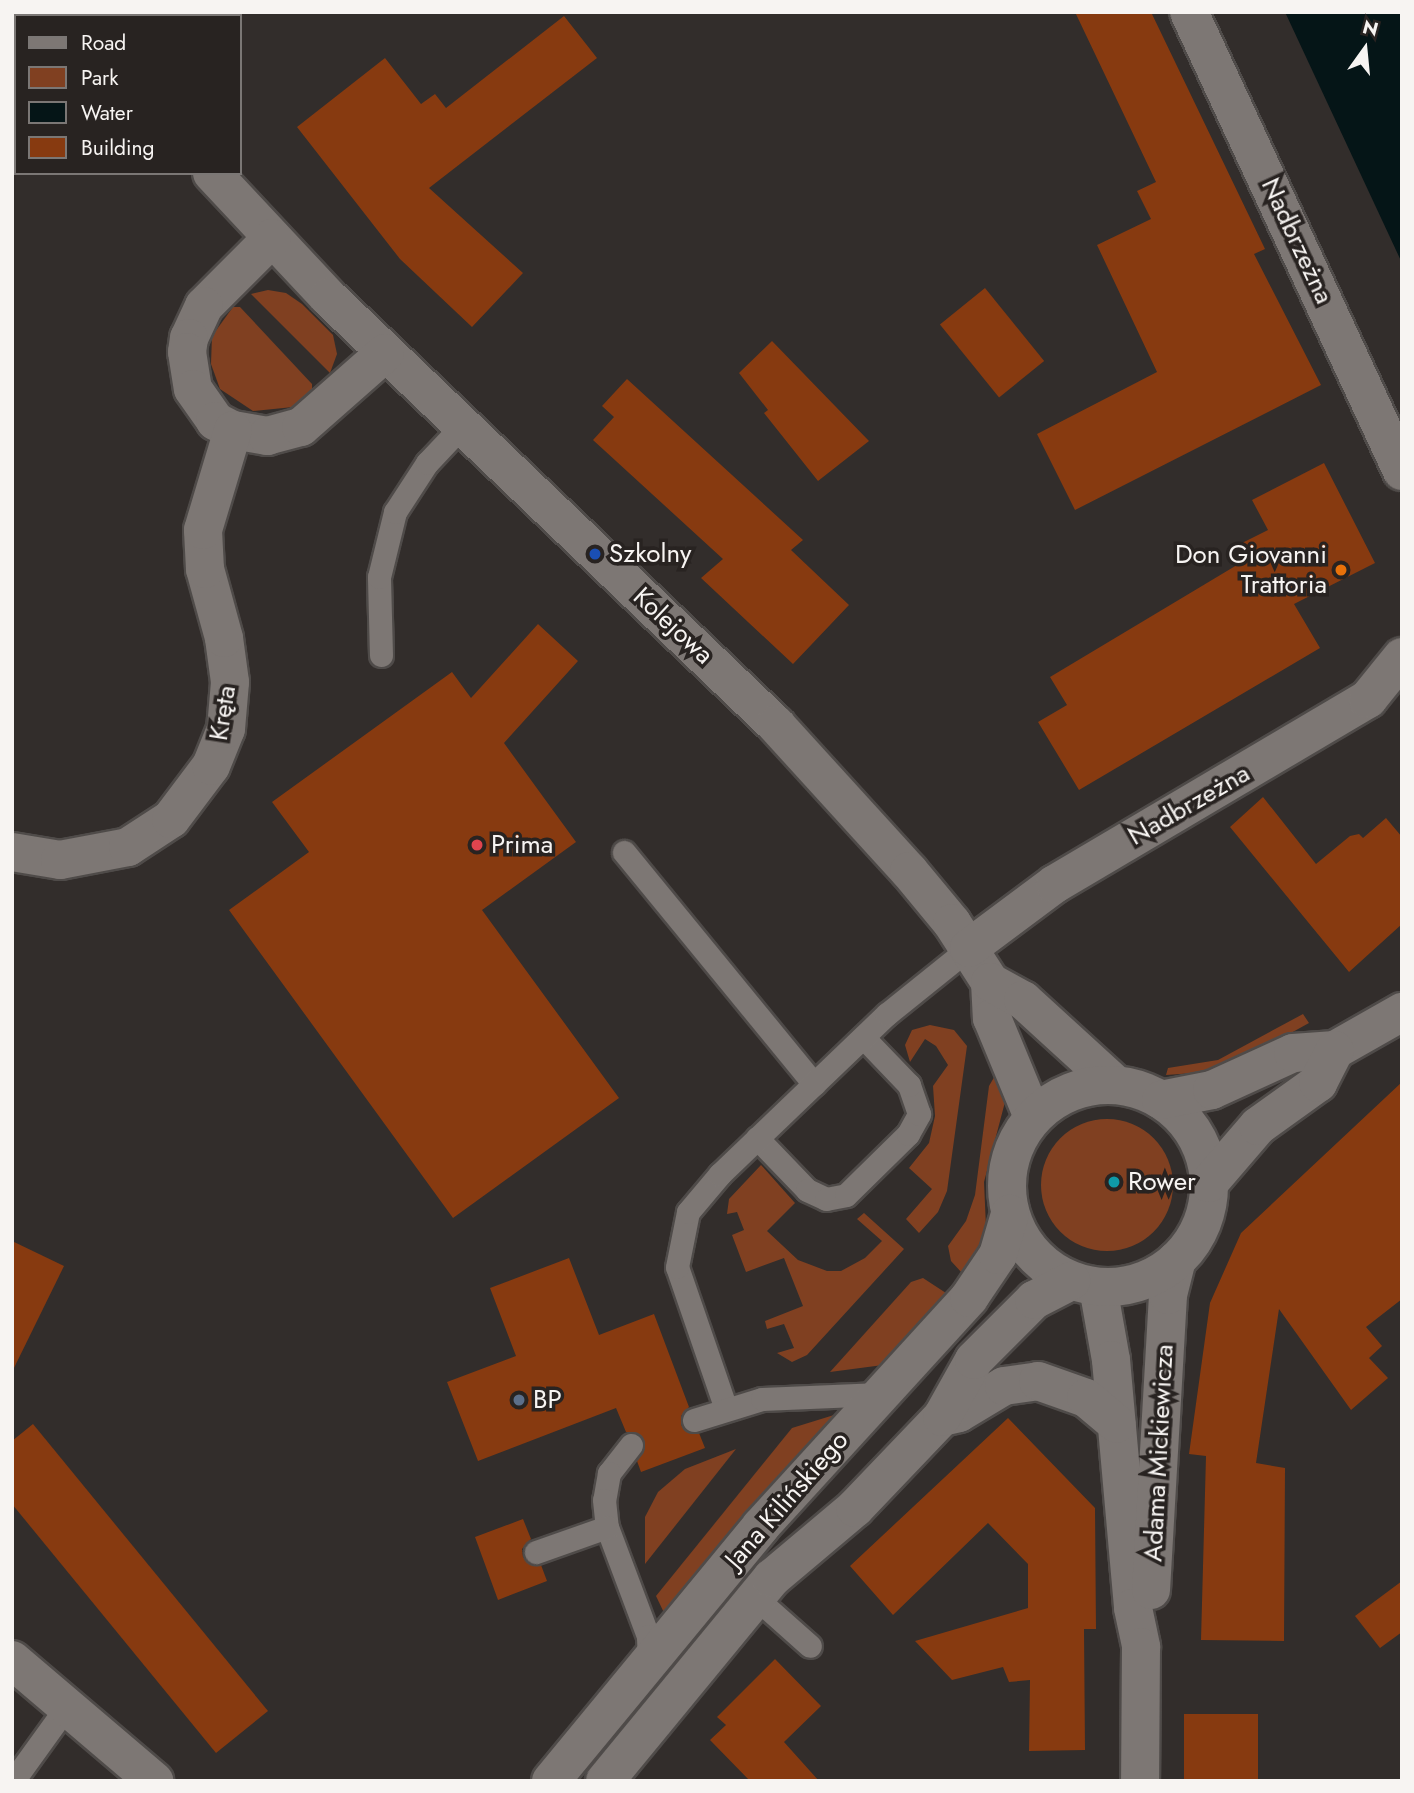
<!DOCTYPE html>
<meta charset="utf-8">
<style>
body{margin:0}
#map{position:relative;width:1414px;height:1793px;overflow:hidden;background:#322d2b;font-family:Jost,sans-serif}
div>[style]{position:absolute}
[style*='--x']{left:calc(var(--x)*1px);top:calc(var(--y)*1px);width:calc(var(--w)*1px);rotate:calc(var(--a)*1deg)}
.green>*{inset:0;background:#804021}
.round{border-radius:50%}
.water>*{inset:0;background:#051517}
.building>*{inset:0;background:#873a10;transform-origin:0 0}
.roads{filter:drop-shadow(2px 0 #4f4b49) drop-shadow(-2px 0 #4f4b49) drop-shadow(0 2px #4f4b49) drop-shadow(0 -2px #4f4b49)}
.service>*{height:23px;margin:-11.5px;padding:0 11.5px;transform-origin:11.5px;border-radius:11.5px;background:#7d7774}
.minor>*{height:38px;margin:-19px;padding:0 19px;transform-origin:19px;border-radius:19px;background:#7d7774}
.tertiary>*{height:38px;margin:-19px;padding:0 19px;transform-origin:19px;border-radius:19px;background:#7d7774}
.tertiary>.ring{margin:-19px;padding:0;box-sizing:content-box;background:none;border:38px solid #7d7774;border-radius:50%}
.dots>*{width:19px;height:19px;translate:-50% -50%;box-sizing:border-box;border:4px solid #282321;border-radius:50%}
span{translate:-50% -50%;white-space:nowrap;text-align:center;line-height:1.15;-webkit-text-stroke:7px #282321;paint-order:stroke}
.street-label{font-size:26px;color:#f7f4f2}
.poi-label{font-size:26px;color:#f7f4f2}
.left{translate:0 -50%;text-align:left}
.right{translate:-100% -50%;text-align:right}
.frame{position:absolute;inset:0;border:14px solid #f7f4f2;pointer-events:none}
.legend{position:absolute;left:14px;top:14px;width:228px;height:161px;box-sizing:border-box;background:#282321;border:2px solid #7b7775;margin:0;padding:9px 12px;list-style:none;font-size:21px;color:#f7f4f2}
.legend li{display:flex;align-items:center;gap:14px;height:35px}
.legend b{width:35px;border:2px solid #7b7775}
.north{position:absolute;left:1330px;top:14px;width:70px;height:70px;-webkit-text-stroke:5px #282321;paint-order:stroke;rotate:15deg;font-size:19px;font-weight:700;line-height:28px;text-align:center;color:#f7f4f2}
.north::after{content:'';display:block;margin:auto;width:24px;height:32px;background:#f7f4f2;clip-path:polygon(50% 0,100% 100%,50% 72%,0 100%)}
</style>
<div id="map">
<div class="green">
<div style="clip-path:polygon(268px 290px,286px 293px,302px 304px,333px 335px,337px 354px,330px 373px,251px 294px)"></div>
<div style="clip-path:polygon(233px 307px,240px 307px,312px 384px,312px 392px,293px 407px,253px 411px,220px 389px,211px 364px,212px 336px)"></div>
<div style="clip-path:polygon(1303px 1014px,1309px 1023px,1222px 1071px,1166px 1075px,1168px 1068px,1218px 1060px)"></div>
<div style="clip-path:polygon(930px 1025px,954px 1030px,967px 1046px,947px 1191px,938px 1212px,919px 1233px,906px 1219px,932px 1189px,909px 1168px,929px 1143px,935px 1116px,933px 1086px,948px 1065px,936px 1046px,925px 1039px,910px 1062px,905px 1045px,912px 1030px)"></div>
<div style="clip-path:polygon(996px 1074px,1005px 1085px,1005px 1102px,984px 1182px,986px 1227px,977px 1259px,962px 1273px,951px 1261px,948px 1246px,966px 1221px,975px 1195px,989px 1086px)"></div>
<div class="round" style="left:1041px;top:1119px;width:132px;height:132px"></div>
<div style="clip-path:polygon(761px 1165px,795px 1203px,767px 1231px,798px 1260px,827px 1271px,841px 1271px,865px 1258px,882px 1241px,857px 1219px,864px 1213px,904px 1249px,807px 1355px,792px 1362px,777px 1353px,794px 1348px,784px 1324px,767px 1329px,765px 1321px,803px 1306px,784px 1258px,746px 1272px,732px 1235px,744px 1230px,737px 1212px,727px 1214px,729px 1199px)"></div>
<div style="clip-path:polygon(923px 1278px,949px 1295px,883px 1365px,830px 1372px,911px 1282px)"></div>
<div style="clip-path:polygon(834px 1415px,667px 1619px,656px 1596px,792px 1428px)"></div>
<div style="clip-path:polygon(736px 1449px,645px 1564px,645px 1517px,658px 1492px,685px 1469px)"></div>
</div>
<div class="water">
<div style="clip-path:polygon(1285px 12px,1402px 12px,1402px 263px)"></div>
</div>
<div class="building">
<div style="clip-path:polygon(1075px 12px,1151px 12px,1265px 249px,1254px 254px,1321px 385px,1075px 510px,1037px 434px,1157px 372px,1097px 245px,1151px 219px,1137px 191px,1156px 182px)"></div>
<div style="clip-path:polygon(564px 16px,597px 58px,429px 188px,523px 273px,472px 327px,400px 259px,297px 127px,385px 58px,421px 104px,435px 94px,446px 108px)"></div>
<div style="left:985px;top:288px;width:94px;height:58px;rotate:51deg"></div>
<div style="clip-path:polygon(772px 341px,869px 441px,818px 481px,764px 413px,768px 410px,739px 373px)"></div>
<div style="clip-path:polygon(627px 379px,803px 540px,791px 550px,849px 605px,793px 664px,701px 578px,723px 559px,593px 440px,614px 417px,602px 406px)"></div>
<div style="clip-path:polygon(1324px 463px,1375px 563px,1294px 604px,1320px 648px,1079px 790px,1038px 722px,1067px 705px,1050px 677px,1247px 559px,1240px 544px,1268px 530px,1252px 500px)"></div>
<div style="clip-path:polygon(538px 624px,578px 661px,504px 743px,576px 842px,482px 910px,619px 1098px,453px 1218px,229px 910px,309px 852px,272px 802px,452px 672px,471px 698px)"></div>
<div style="clip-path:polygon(1263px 797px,1316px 864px,1350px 836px,1359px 834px,1363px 838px,1386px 818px,1402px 837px,1402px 924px,1349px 972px,1230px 827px)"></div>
<div style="clip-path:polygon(1402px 1082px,1402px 1299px,1366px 1327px,1382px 1346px,1369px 1358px,1388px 1378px,1351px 1410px,1279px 1309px,1256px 1463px,1285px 1468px,1284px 1641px,1201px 1640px,1206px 1456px,1189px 1454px,1210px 1303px,1241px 1233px)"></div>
<div style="clip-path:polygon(12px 1241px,64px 1266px,12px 1372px)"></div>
<div style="clip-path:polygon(569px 1258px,599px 1335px,654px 1314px,689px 1407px,681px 1416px,681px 1425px,690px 1433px,699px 1433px,705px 1448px,641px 1472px,637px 1461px,644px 1440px,639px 1434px,626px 1432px,616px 1408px,478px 1461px,447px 1382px,516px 1356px,490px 1288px)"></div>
<div style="clip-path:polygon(1008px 1418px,1095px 1508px,1096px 1629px,1084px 1629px,1085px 1750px,1029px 1751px,1030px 1680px,1009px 1682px,1003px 1667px,952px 1680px,915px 1641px,1028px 1608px,1028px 1564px,988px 1523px,893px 1615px,850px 1566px)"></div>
<div style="clip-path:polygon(33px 1424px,268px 1711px,216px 1753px,12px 1504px,12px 1441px)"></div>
<div style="clip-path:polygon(523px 1519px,531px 1539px,522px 1549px,523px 1557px,533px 1566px,541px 1565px,547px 1581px,498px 1600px,475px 1537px)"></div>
<div style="clip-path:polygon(1402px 1581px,1402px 1632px,1380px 1648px,1355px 1616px)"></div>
<div style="clip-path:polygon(775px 1659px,821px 1706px,784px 1742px,819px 1781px,750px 1781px,710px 1740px,726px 1725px,717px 1717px)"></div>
<div style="left:1184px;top:1714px;width:74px;height:67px"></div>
</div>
<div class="roads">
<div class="service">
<div style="--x:381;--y:655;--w:78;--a:-91.5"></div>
<div style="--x:379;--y:577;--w:67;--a:-76.2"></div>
<div style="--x:395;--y:512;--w:59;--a:-56.9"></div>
<div style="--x:427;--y:463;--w:51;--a:-46.6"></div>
<div style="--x:624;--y:852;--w:300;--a:50.7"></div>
<div style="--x:757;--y:1138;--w:72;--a:46.1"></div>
<div style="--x:807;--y:1190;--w:21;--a:25"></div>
<div style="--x:826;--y:1199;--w:20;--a:-11"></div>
<div style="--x:846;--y:1195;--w:87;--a:-44.5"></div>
<div style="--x:908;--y:1134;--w:23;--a:-61"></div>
<div style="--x:919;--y:1114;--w:31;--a:-109"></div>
<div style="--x:909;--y:1085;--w:66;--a:-133.8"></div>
<div style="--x:726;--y:1409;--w:150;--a:-109"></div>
<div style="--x:677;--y:1267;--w:56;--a:-78.7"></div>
<div style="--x:688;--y:1212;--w:50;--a:-49.9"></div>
<div style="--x:720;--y:1174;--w:231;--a:-43.8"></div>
<div style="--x:887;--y:1014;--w:105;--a:-38.8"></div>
<div style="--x:694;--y:1420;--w:71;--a:-17.2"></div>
<div style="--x:762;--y:1399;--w:118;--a:-2.4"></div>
<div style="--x:631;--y:1445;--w:36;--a:128"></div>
<div style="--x:609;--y:1473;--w:27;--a:100"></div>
<div style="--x:604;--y:1500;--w:27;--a:84"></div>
<div style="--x:607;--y:1527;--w:116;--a:69.4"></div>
<div style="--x:648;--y:1636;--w:27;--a:88"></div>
<div style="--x:536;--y:1552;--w:75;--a:-19.4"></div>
<div style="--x:756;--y:1598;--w:72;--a:41.6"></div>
<div style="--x:13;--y:1781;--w:92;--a:-54.2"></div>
</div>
<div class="minor">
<div style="--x:86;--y:12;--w:4;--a:63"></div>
<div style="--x:1189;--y:12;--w:506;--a:65.11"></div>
<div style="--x:212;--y:173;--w:170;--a:46.9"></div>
<div style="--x:328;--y:297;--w:620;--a:43.69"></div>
<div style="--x:776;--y:725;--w:197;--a:47.7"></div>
<div style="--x:909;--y:871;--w:67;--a:50.4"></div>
<div style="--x:952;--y:923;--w:70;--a:57.2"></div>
<div style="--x:990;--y:982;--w:36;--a:87"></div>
<div style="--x:992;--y:1018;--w:107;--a:67.5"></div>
<div style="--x:272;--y:238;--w:96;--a:135"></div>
<div style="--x:204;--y:306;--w:35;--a:115"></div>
<div style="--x:189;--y:338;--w:14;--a:98"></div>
<div style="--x:187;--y:352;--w:37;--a:81"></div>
<div style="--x:193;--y:389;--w:39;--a:55"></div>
<div style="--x:215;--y:421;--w:20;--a:27"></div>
<div style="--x:233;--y:430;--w:35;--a:10"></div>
<div style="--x:267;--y:436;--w:35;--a:-15"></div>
<div style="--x:301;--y:427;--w:112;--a:-41.4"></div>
<div style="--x:12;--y:852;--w:49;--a:9.5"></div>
<div style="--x:60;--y:860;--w:69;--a:-10.8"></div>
<div style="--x:128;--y:847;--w:51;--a:-33.1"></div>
<div style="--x:171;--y:819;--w:66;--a:-53"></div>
<div style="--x:211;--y:766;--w:40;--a:-68"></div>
<div style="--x:226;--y:729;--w:47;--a:-85.1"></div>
<div style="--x:230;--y:682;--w:44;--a:-97.8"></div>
<div style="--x:224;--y:638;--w:72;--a:-105.4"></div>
<div style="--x:205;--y:569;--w:39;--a:-93"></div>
<div style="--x:203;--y:530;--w:104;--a:-73.3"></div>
<div style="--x:969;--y:948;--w:107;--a:-36.7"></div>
<div style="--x:1055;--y:884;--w:364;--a:-30.6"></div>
<div style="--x:1368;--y:699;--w:54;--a:-51"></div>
<div style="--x:990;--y:982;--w:38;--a:29"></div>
<div style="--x:1023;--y:1000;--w:126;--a:42.4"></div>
<div style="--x:1098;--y:1287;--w:74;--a:79.9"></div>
<div style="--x:1111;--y:1360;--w:249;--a:84.9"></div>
<div style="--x:1133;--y:1608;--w:40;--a:78"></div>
<div style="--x:1141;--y:1647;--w:134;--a:90.4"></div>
<div style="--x:942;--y:1417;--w:17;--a:-13"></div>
<div style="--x:959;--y:1413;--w:52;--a:-31"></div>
<div style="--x:1004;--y:1386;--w:34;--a:-8"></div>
<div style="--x:1038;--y:1381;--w:51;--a:19.5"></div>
<div style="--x:1086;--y:1398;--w:40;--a:40"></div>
<div style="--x:1151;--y:1590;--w:295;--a:-86.7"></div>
<div style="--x:1168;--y:1295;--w:36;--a:-76"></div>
<div style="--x:12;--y:1660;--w:187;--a:40.4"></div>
</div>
<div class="tertiary">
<div class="ring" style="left:1007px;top:1085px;width:164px;height:164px"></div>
<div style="--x:1161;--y:1100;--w:52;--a:-11.1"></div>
<div style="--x:1212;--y:1090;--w:89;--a:-24.6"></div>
<div style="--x:1293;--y:1053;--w:42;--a:-4.1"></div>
<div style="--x:1335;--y:1050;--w:77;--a:-29.6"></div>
<div style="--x:1209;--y:1183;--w:75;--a:-49.3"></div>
<div style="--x:1258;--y:1126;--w:74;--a:-35.6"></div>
<div style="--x:1318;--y:1083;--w:37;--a:-63"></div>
<div style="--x:551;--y:1781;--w:330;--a:-50.5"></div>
<div style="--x:761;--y:1526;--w:309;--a:-47.6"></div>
<div style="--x:969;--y:1298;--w:52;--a:-56"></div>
<div style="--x:998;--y:1255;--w:43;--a:-73.7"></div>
<div style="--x:605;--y:1781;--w:263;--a:-50.6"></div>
<div style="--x:772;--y:1578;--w:109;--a:-40.1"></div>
<div style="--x:855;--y:1508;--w:126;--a:-46.3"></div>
<div style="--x:942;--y:1417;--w:65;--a:-60.7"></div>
<div style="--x:974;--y:1360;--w:85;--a:-45"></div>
<div style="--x:1034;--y:1300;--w:42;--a:-27.2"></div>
</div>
</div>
<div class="dots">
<div style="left:595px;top:554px;background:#1a4fb4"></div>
<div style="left:1341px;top:570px;background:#e8710a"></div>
<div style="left:477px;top:845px;background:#e0444e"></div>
<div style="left:1114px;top:1182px;background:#0f9aa8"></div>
<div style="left:519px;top:1400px;background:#5c6f8a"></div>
</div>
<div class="street-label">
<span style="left:1297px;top:241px;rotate:65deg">Nadbrzeżna</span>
<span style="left:673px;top:626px;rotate:43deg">Kolejowa</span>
<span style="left:223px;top:713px;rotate:-81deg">Kręta</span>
<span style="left:1189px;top:805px;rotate:-30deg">Nadbrzeżna</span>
<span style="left:1159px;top:1453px;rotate:-87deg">Adama Mickiewicza</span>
<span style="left:787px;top:1500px;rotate:-49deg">Jana Kilińskiego</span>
</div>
<div class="poi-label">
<span class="left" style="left:609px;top:554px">Szkolny</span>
<span class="right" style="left:1327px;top:570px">Don Giovanni<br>Trattoria</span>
<span class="left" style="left:491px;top:845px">Prima</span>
<span class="left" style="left:1128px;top:1182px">Rower</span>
<span class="left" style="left:533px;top:1400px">BP</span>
</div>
<div class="frame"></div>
<ul class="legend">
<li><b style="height:9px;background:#7d7774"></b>Road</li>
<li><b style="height:19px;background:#804021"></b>Park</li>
<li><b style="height:19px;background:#051517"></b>Water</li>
<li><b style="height:19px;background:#873a10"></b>Building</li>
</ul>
<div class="north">N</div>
</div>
